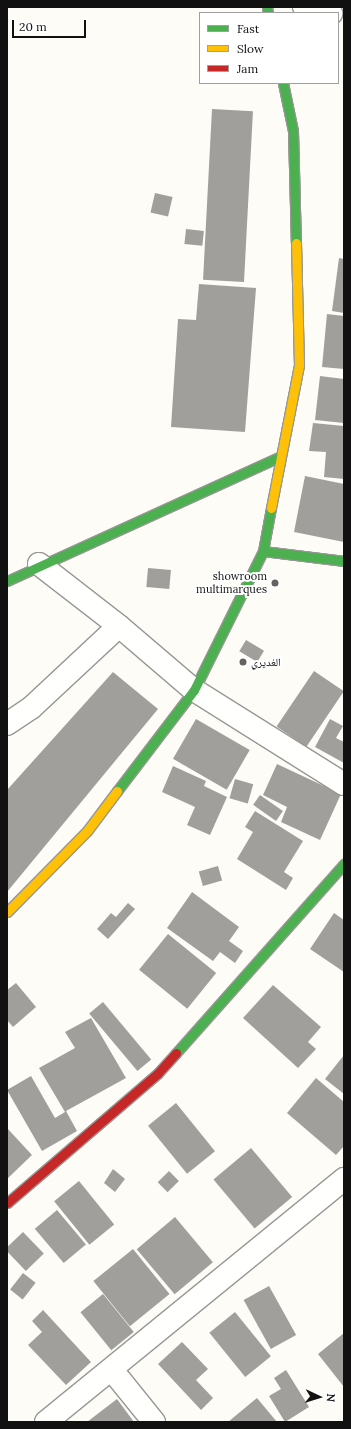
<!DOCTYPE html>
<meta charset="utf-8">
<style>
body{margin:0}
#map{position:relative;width:351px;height:1429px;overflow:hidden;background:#fdfcf7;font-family:Lora,"Noto Naskh Arabic",serif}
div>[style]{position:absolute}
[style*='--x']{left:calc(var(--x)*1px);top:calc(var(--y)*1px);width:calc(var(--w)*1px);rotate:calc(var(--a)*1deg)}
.building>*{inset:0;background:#a19f9c;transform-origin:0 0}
.roads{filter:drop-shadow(1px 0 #979795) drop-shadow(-1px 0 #979795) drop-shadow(0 1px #979795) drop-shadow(0 -1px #979795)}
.street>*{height:22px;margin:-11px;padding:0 11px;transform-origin:11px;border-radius:11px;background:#fffffe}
.fast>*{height:9px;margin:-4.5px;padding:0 4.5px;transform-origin:4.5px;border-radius:4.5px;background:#4caf50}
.slow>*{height:9px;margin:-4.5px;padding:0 4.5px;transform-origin:4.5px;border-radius:4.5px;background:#ffc107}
.jam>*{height:9px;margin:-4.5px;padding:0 4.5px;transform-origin:4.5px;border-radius:4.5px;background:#c62828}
.dots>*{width:11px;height:11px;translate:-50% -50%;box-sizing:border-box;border:2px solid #fff;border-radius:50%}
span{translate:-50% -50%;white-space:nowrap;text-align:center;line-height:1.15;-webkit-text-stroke:4px #fff;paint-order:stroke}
.poi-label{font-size:11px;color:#111}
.right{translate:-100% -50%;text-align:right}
.left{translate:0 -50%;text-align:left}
.frame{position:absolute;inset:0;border:8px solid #111;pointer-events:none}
.legend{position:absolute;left:199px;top:12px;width:140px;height:72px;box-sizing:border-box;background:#fff;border:1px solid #a0a0a0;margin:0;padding:5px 7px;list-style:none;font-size:12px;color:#111}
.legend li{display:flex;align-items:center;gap:8px;height:20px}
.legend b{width:20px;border:1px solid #a0a0a0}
.north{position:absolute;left:299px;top:1377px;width:40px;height:40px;-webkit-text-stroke:3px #fff;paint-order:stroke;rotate:94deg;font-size:11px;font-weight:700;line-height:16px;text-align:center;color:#111}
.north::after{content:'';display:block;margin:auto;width:14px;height:18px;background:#111;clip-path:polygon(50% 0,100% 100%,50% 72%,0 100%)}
.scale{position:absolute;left:12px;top:20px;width:74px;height:18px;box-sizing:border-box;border:2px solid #111;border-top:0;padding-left:5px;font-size:12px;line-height:14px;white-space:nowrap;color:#111;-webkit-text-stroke:3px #fff;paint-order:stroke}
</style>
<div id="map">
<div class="building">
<div style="left:212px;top:109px;width:41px;height:171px;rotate:3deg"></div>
<div style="left:155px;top:193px;width:18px;height:20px;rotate:13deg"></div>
<div style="left:186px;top:229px;width:18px;height:15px;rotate:6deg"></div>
<div style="clip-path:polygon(339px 258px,344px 259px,344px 313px,332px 311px)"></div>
<div style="clip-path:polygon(199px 284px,256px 288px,245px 432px,171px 427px,178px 319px,196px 320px)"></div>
<div style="clip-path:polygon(327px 314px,344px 316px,344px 369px,322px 367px)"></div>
<div style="clip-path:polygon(320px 376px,344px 379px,344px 423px,315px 420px)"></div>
<div style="clip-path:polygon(313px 423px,344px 426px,344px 479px,324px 477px,326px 452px,309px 451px)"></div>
<div style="clip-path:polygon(305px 476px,344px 484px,344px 542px,294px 532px)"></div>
<div style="left:148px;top:568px;width:23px;height:19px;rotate:5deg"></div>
<div style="left:246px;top:640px;width:21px;height:13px;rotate:31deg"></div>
<div style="left:314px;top:671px;width:36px;height:67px;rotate:34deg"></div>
<div style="clip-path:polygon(113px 672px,158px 709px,7px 892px,7px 790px)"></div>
<div style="left:196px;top:719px;width:62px;height:46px;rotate:30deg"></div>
<div style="clip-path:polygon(330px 719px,343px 726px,336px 738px,344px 742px,344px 763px,315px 747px)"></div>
<div style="clip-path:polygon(277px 764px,341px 794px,320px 840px,281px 822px,287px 807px,263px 795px)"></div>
<div style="clip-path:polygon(173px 766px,206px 781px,204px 786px,227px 797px,210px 835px,187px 825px,195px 807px,162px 792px)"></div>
<div style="left:235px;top:779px;width:19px;height:20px;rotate:16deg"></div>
<div style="left:260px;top:795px;width:28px;height:12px;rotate:35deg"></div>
<div style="clip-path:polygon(255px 811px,303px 841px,284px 872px,293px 878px,286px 890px,237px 859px,253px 832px,245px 827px)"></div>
<div style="left:218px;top:866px;width:15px;height:20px;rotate:74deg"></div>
<div style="clip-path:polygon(192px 892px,239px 927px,229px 941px,243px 951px,235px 963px,220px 952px,213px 961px,167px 928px)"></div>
<div style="clip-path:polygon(128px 903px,135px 909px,108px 939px,97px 929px,111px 913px,116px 917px)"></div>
<div style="clip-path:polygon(334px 913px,344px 920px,344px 972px,310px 949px)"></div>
<div style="left:168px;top:934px;width:62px;height:46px;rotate:39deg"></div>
<div style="clip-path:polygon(16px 983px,36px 1007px,13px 1027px,7px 1020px,7px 990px)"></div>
<div style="clip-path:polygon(273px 985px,321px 1027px,308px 1042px,316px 1049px,298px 1068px,243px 1018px)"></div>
<div style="left:103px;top:1002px;width:75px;height:18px;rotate:50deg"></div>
<div style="clip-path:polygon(91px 1018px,126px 1078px,66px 1111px,77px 1131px,42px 1151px,7px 1090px,31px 1076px,55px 1118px,65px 1112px,39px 1068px,75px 1048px,65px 1032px)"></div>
<div style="clip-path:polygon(344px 1055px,344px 1094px,325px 1079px)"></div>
<div style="clip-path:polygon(316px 1078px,344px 1102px,344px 1146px,336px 1155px,287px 1113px)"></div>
<div style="left:176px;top:1103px;width:62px;height:36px;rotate:51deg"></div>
<div style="clip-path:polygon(7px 1128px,32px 1155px,7px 1179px)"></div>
<div style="left:251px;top:1148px;width:64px;height:49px;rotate:50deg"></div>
<div style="clip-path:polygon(113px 1169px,125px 1179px,115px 1192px,104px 1183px)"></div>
<div style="left:169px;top:1171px;width:14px;height:16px;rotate:45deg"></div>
<div style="left:79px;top:1181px;width:56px;height:32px;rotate:51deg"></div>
<div style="left:57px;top:1210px;width:45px;height:29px;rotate:50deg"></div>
<div style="left:175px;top:1217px;width:59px;height:50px;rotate:50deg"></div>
<div style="left:23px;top:1232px;width:30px;height:25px;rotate:46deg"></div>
<div style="left:133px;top:1249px;width:58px;height:51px;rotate:51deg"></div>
<div style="left:23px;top:1273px;width:16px;height:21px;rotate:38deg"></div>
<div style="left:269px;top:1286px;width:56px;height:29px;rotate:61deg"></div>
<div style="left:103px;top:1294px;width:49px;height:29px;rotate:51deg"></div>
<div style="clip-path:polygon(43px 1310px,91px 1362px,66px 1385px,28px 1345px,42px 1332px,32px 1321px)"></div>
<div style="left:235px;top:1312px;width:57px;height:33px;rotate:51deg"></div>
<div style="clip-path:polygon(344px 1333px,344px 1387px,318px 1354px)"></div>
<div style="clip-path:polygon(182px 1342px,208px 1369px,196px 1380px,213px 1398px,201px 1410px,158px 1364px)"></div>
<div style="clip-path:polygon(286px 1370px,309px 1407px,285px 1422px,269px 1396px,281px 1389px,274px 1378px)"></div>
<div style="clip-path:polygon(257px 1398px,277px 1422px,228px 1422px)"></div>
<div style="clip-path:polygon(117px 1399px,134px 1422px,87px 1422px)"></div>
</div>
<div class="roads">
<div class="street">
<div style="--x:304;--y:7;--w:28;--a:13"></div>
<div style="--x:39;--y:564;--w:101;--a:37.8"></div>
<div style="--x:119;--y:626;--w:99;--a:40.5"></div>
<div style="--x:194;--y:690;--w:177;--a:32.1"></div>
<div style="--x:7;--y:724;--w:29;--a:-34"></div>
<div style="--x:31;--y:708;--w:120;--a:-43"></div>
<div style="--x:112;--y:1370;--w:67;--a:51.1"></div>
<div style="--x:46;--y:1422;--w:385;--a:-39.2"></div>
</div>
<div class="fast">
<div style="--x:267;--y:7;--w:6;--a:81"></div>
<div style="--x:283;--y:83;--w:49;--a:78.2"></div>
<div style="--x:293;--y:131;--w:112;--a:88.5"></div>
<div style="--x:263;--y:551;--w:82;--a:7"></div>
<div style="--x:7;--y:581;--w:301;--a:-24.5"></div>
<div style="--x:117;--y:791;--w:127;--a:-52.7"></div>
<div style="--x:194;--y:690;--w:155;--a:-63.6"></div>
<div style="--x:263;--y:551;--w:44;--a:-79.5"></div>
<div style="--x:176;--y:1053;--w:253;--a:-48.4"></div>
</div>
<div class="slow">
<div style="--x:271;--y:508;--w:146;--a:-78.9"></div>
<div style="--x:299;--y:365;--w:122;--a:-91.4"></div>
<div style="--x:7;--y:912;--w:114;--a:-45.4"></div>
<div style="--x:87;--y:831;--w:50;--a:-53.1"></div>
</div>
<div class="jam">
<div style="--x:7;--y:1203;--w:199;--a:-40.7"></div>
<div style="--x:158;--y:1073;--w:27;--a:-48"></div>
</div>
</div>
<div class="dots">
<div style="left:275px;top:583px;background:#646362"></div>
<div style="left:243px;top:662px;background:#646362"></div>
</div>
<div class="poi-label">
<span class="right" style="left:267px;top:583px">showroom<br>multimarques</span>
<span class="left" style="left:251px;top:662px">الغديري</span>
</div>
<div class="frame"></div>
<ul class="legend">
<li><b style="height:5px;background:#4caf50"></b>Fast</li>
<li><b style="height:5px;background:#ffc107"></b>Slow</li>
<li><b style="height:5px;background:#c62828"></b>Jam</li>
</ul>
<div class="north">N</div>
<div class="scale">20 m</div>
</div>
